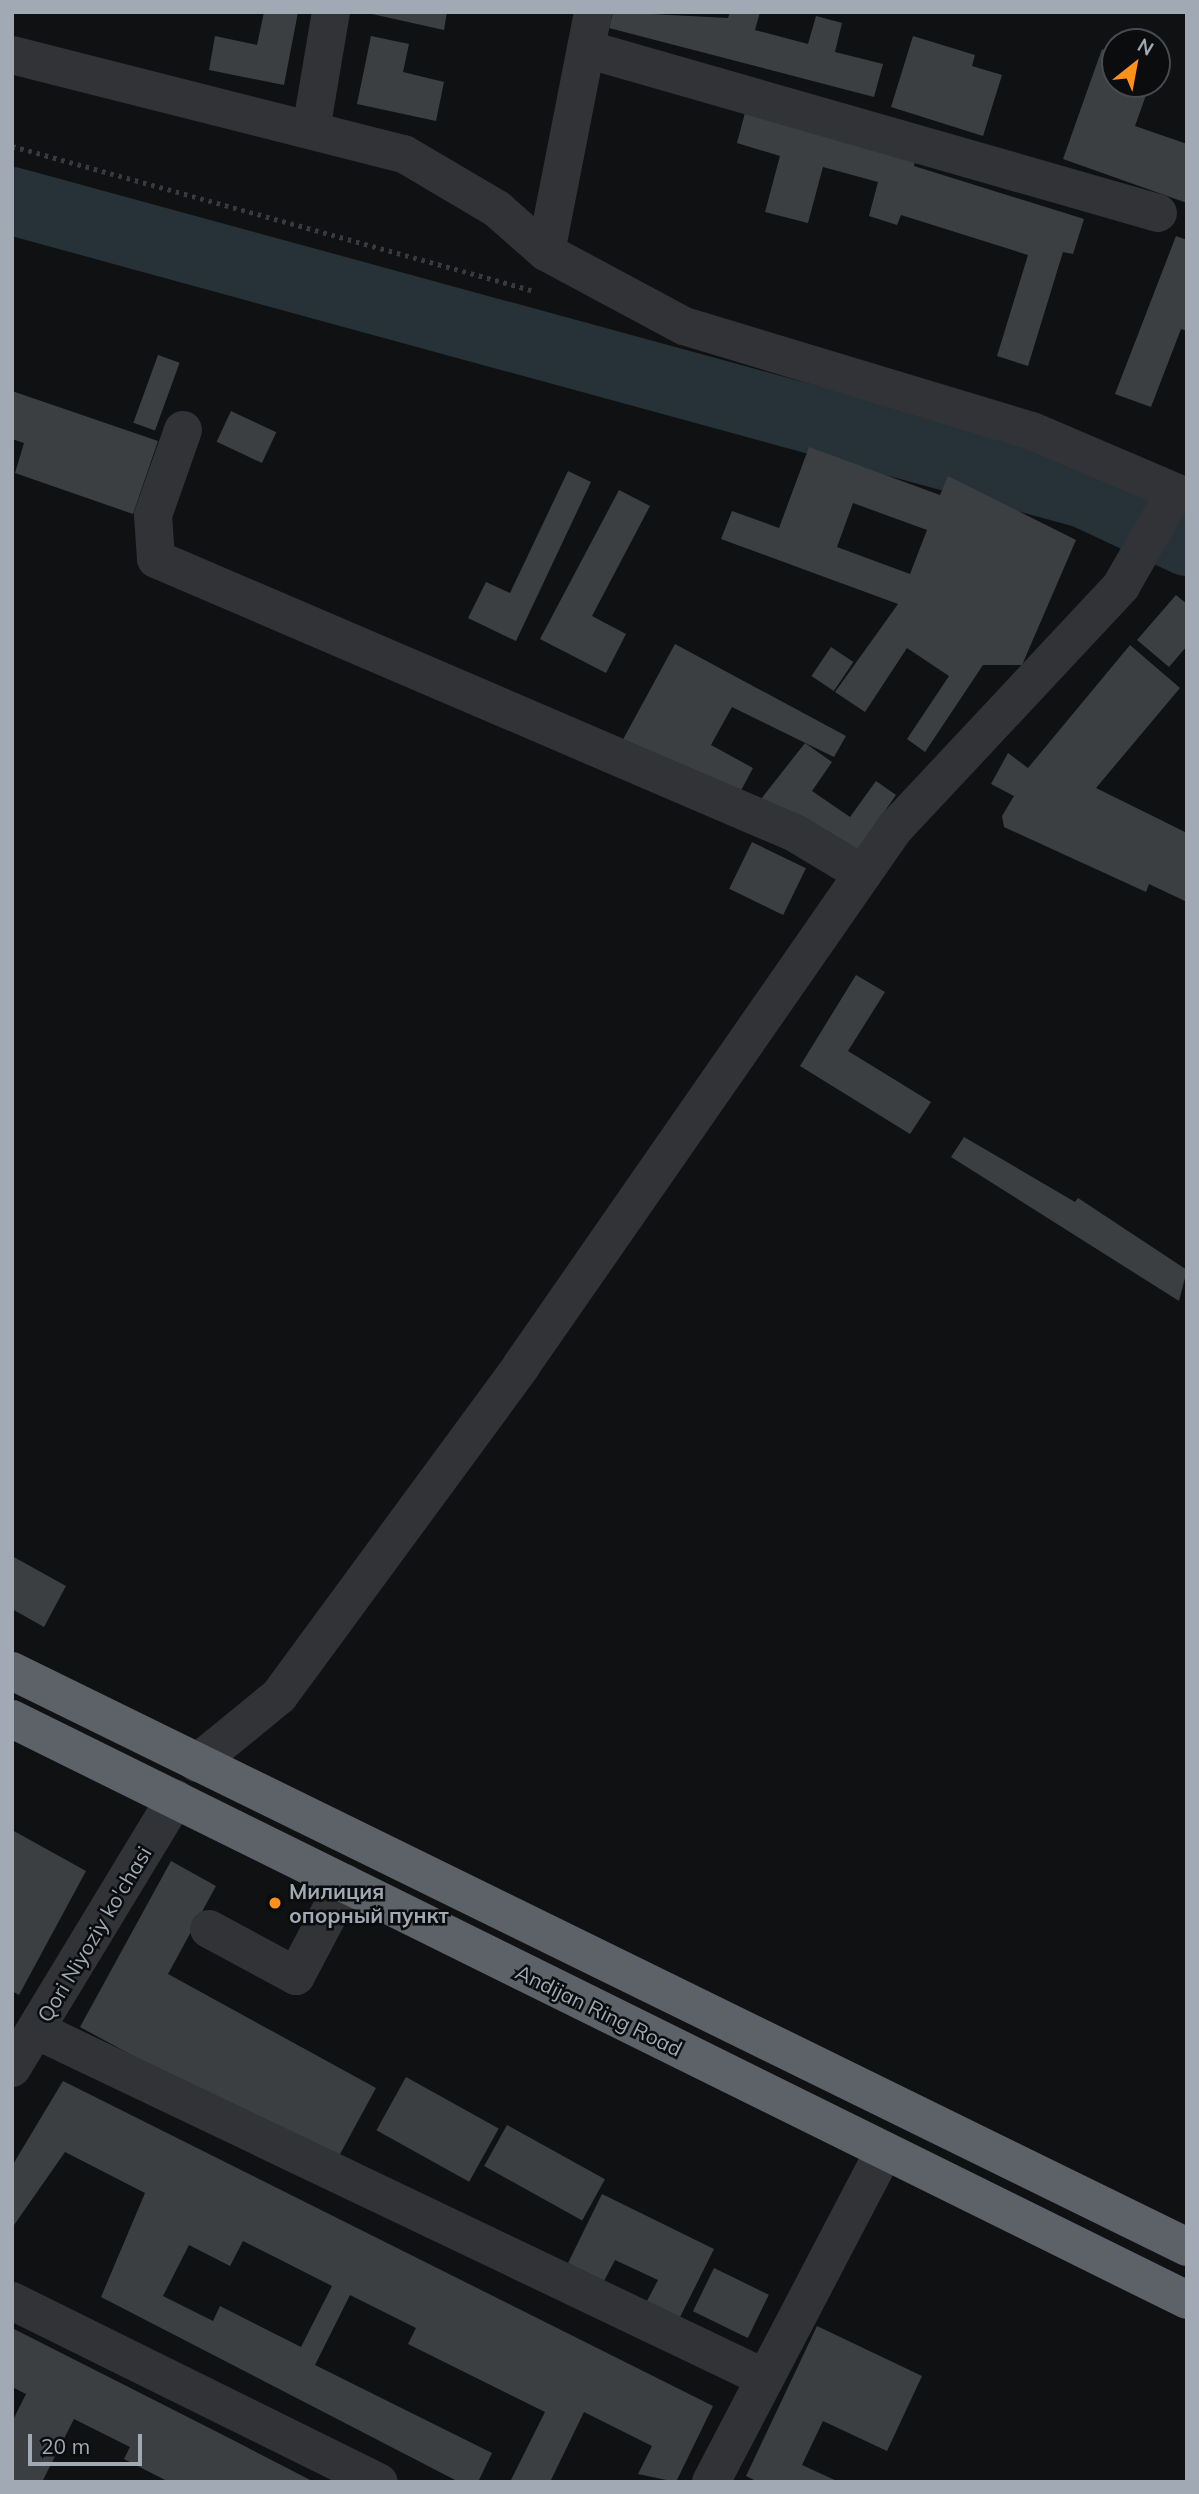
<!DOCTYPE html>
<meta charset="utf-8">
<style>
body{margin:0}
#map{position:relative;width:1199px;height:2494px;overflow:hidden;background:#101112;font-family:Mulish,sans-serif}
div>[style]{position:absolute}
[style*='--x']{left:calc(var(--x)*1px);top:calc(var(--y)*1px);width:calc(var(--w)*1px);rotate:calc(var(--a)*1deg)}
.river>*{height:68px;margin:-34px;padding:0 34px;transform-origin:34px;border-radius:34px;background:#263237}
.building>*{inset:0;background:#3c3f42;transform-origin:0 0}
.path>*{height:4.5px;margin-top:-2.25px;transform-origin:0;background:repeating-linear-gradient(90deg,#373a3f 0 3.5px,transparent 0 8.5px)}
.minor>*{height:38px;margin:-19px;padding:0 19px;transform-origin:19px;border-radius:19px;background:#313337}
.highway>*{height:38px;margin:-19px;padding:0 19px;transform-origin:19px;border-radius:19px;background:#5d6269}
.dots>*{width:19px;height:19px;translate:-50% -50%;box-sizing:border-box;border:4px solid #0b0c0d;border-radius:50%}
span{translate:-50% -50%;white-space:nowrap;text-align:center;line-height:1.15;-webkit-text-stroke:5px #0b0c0d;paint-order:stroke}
.poi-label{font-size:21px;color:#a0a9b4;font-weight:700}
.left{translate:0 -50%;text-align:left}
.street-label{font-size:21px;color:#a0a9b4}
.frame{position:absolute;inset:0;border:14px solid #a0a9b4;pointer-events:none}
.north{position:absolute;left:1101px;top:28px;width:70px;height:70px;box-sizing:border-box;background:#0b0c0d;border:2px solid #474b50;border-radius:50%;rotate:31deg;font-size:19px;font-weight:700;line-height:28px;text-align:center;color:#a0a9b4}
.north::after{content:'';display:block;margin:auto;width:24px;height:32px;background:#ff911b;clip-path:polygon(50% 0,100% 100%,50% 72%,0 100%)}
.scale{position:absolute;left:28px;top:2434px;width:114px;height:32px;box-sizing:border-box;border:4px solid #a0a9b4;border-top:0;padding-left:9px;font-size:21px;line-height:24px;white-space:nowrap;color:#a0a9b4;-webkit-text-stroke:5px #0b0c0d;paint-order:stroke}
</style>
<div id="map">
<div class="river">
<div style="--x:12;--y:201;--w:1111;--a:15.29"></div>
<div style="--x:1084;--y:494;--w:114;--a:25"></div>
</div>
<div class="building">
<div style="clip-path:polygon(264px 12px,298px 12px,284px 85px,209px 70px,215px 36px,257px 45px)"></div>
<div style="clip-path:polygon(363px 12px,447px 12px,444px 30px)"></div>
<div style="clip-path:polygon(613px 12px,728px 18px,730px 12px,760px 12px,755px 30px,808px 44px,816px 16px,842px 23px,835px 52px,883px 64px,874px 97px,609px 28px)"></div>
<div style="clip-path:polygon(371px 36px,409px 44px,403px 72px,444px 82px,436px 121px,357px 104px)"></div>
<div style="clip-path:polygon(913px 36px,975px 55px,972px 66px,1002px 75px,983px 136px,891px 107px)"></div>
<div style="clip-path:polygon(1102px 49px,1115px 54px,1115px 84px,1150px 84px,1135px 126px,1187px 144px,1187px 203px,1063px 159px)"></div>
<div style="clip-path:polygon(746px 109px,916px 156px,914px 166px,1084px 219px,1073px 254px,1063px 252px,1028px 366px,997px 356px,1028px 255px,901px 215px,897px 225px,869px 216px,878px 182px,823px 167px,808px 223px,765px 212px,780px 156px,737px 143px)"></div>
<div style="clip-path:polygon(1176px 236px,1187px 240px,1187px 331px,1181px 329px,1151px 407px,1115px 394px)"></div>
<div style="left:158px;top:355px;width:23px;height:72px;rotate:20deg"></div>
<div style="clip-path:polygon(12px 391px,158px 441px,133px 514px,15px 473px,24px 443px,12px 439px)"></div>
<div style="left:231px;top:411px;width:50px;height:34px;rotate:25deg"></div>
<div style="clip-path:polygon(evenodd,809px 447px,940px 495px,948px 476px,1076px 540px,1022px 665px,983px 665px,925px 752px,907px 739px,949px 676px,907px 648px,865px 712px,835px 692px,898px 604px,721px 539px,732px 511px,779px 528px,809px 447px,853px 503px,927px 530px,910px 574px,837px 547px,853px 503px)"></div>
<div style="clip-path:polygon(568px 471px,591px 482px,516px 641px,468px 618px,486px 582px,510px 593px)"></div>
<div style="clip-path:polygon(619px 490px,650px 506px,592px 616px,626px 634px,606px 673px,540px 639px)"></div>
<div style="clip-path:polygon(1176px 595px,1187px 604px,1187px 646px,1169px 667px,1137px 640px)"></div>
<div style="clip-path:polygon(675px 644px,846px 736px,834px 757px,732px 707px,711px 745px,753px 768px,737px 798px,620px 745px)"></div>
<div style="clip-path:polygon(1130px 645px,1180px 688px,1096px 788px,1187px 833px,1187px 902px,1149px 884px,1146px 892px,1004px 827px,1002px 816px,1014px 796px,991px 784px,1008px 753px,1028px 768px)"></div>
<div style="left:831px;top:647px;width:27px;height:35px;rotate:34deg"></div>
<div style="clip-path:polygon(805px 743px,832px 762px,812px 791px,850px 817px,876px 781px,896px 795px,854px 855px,761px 799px)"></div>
<div style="left:752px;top:842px;width:60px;height:52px;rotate:26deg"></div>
<div style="clip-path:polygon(856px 975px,885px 992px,848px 1051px,931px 1102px,910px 1134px,800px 1066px)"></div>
<div style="clip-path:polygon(964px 1137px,1075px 1202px,1078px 1198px,1187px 1270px,1179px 1301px,951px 1157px)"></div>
<div style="clip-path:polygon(12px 1556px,66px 1586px,44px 1627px,12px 1609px)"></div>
<div style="clip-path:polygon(12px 1830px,86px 1871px,19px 1995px,12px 1991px)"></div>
<div style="clip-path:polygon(171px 1861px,216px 1886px,168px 1974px,376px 2088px,334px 2165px,80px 2027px)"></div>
<div style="left:406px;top:2077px;width:106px;height:61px;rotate:29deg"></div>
<div style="clip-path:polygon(evenodd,63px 2081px,713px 2406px,676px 2482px,638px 2474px,652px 2446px,584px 2412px,550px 2482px,510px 2482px,545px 2412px,408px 2344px,416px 2328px,350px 2295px,315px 2365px,492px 2453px,478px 2482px,459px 2482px,101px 2297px,145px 2193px,65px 2152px,12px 2228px,12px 2166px,63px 2081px,243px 2241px,332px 2286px,301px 2347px,220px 2306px,213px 2321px,163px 2296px,189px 2245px,230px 2266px,243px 2241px)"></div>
<div style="left:507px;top:2125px;width:112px;height:47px;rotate:29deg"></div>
<div style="clip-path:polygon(602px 2194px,714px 2249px,680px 2317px,647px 2301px,658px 2280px,615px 2260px,604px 2281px,568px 2263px)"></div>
<div style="left:714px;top:2268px;width:61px;height:48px;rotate:26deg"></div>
<div style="clip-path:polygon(817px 2326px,922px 2376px,887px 2451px,823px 2421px,802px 2465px,839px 2482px,758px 2482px,746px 2476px)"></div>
<div style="clip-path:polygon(12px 2328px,231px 2439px,314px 2482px,169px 2482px,124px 2459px,130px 2447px,74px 2419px,42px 2482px,12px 2482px,12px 2422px,26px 2394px,12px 2387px)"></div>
</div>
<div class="path">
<div style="--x:12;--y:146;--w:539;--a:15.51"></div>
</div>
<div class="minor">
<div style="--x:586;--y:49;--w:595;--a:16"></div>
<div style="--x:12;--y:55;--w:404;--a:14.2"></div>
<div style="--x:404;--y:154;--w:108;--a:30.6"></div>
<div style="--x:497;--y:209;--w:65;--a:41.3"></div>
<div style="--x:546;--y:252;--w:157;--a:28.2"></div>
<div style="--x:684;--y:326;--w:363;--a:16.8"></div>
<div style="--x:1032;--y:431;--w:168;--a:23.1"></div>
<div style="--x:311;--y:130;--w:120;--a:-80.4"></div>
<div style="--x:546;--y:252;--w:245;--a:-78.9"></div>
<div style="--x:183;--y:430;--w:90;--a:109.4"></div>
<div style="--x:153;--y:515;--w:44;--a:86.1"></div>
<div style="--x:156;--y:559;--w:695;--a:23.21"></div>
<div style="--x:795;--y:833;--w:79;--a:31.1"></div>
<div style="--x:197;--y:1763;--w:106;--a:-39.3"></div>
<div style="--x:279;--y:1696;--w:409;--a:-53.7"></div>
<div style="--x:521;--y:1366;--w:654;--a:-55.22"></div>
<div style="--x:894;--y:829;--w:333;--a:-46.9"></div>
<div style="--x:1121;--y:586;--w:108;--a:-60.1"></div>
<div style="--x:209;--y:1929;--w:99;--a:28.4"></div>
<div style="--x:296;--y:1976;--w:105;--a:-62.2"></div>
<div style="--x:36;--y:2030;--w:806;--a:25.52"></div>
<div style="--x:12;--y:2068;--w:315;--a:-58.8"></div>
<div style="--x:12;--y:2301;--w:409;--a:26.3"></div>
<div style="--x:711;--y:2482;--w:373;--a:-62.4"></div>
</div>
<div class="highway">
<div style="--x:12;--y:1671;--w:1309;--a:26.11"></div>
<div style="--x:12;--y:1719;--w:1311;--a:26.31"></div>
</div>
<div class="dots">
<div style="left:275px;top:1903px;background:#ff911b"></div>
</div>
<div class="poi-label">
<span class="left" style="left:289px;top:1903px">Милиция<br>опорный пункт</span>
</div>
<div class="street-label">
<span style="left:94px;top:1934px;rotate:-59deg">Qori Niyoziy ko'chasi</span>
<span style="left:599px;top:2010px;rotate:26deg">Andijan Ring Road</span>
</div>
<div class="frame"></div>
<div class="north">N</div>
<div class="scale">20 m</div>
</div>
